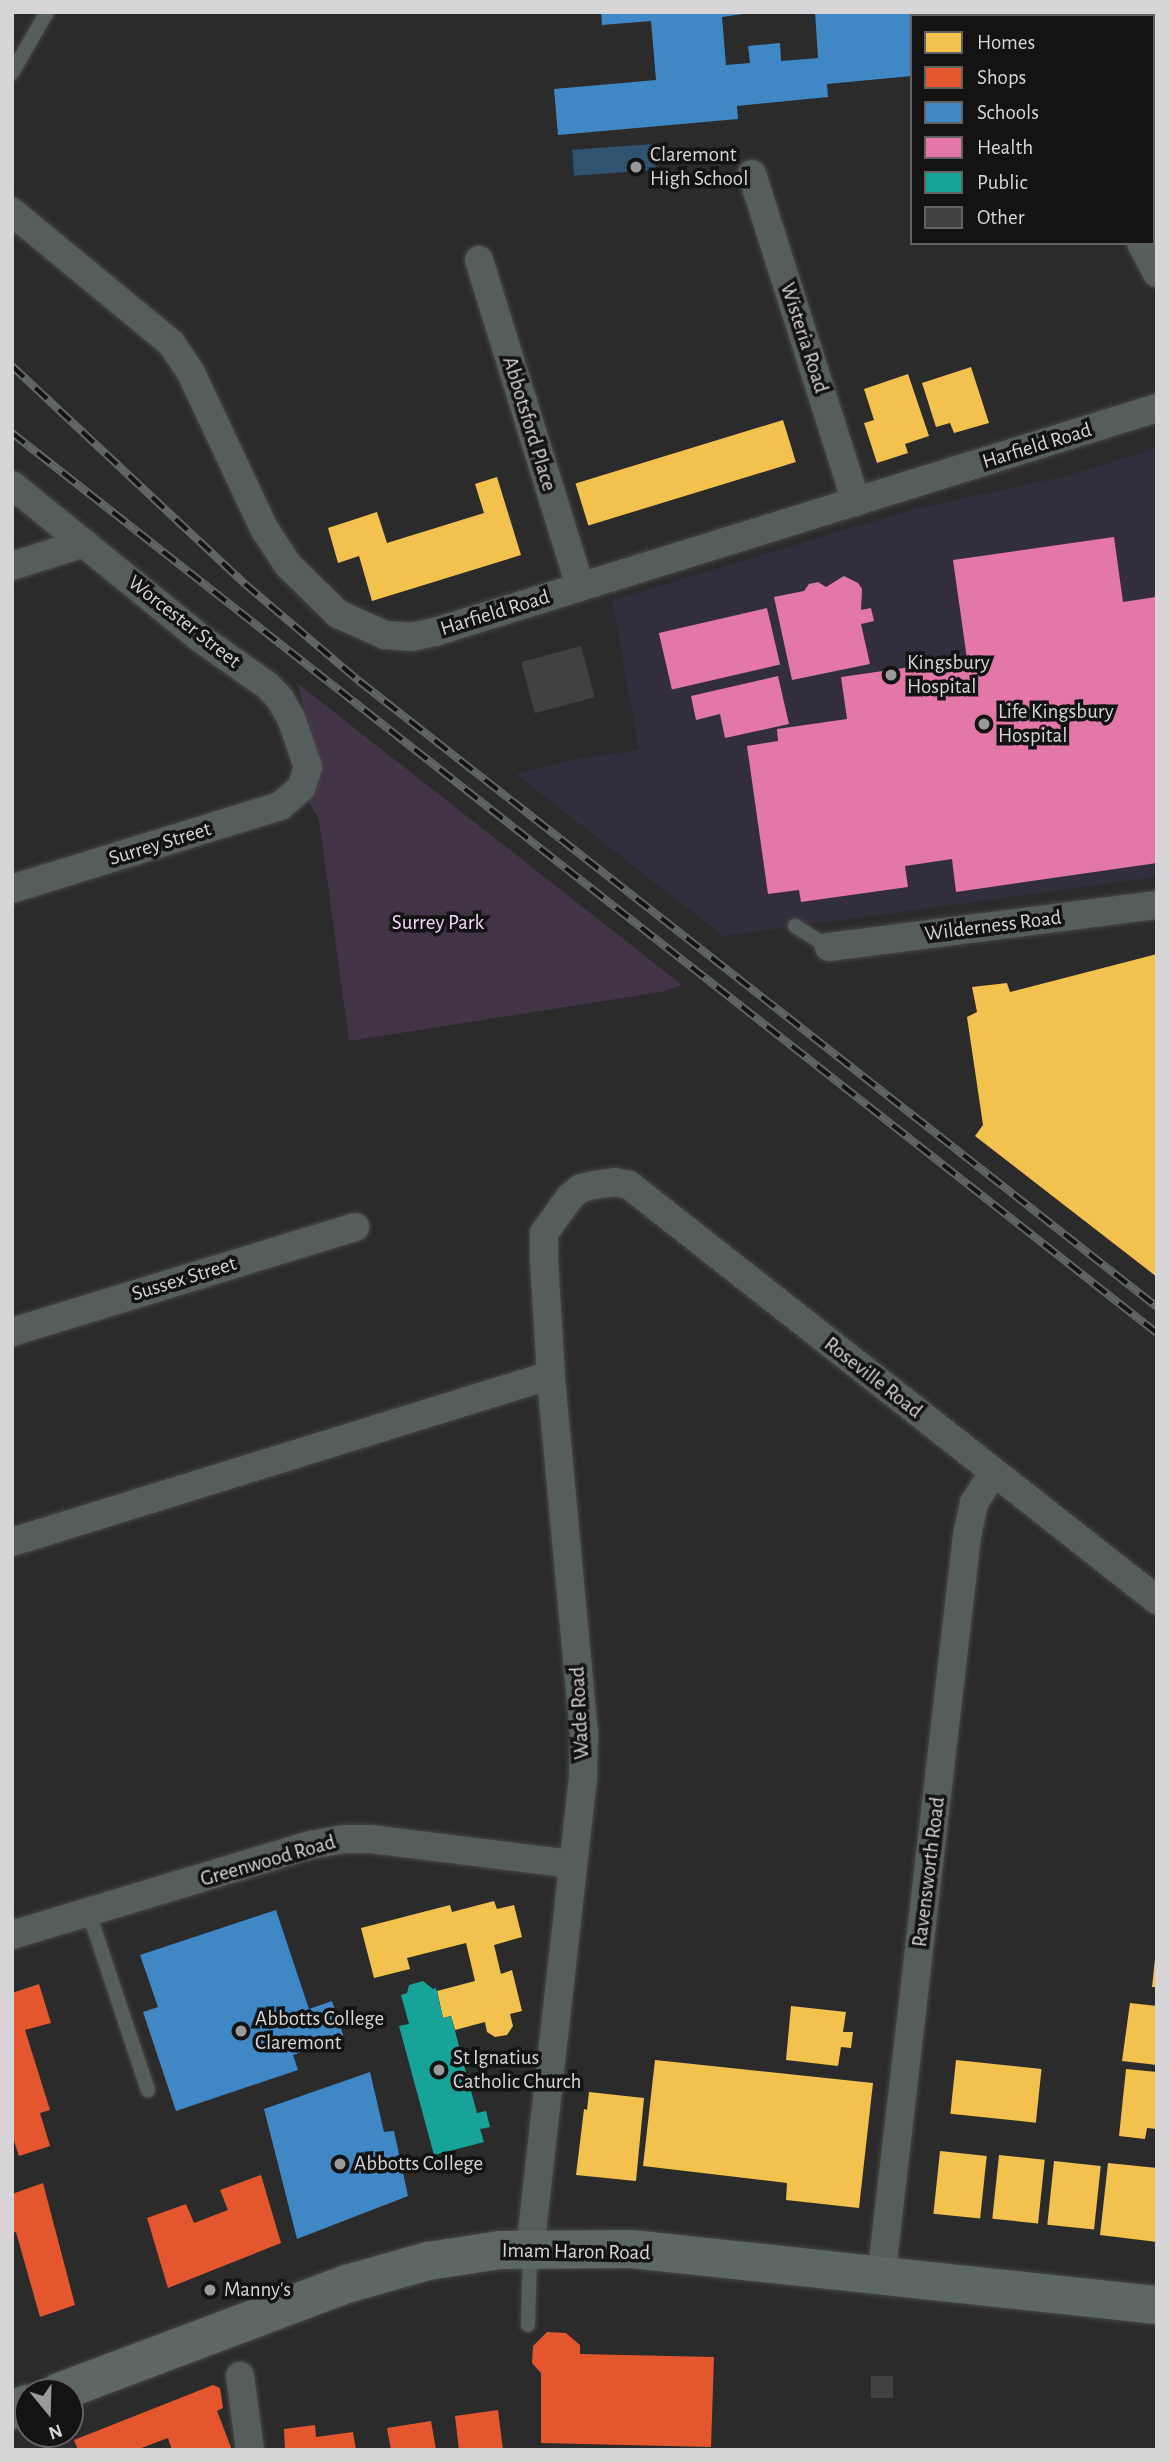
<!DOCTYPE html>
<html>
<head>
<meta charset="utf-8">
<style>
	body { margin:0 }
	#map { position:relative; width:1169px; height:2462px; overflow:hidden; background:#2b2b2b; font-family:"Alegreya Sans",sans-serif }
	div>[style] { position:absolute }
	.medical>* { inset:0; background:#332e3d }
	.green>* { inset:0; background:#423446 }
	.water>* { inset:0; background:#2f5371; transform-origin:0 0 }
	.homes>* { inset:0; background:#f2c14e; transform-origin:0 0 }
	.shops>* { inset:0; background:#e4572e }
	.schools>* { inset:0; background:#3f88c5 }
	.health>* { inset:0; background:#e377a8; transform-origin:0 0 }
	.public>* { inset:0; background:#17a398 }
	.building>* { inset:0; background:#424142; transform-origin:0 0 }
	.roads { filter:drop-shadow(0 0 2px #474647) drop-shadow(0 0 2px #474647) }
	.lane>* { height:14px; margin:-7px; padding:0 7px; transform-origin:7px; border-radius:7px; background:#565e5d }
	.street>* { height:28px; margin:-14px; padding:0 14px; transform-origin:14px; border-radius:14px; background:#565e5d }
	.primary>* { height:38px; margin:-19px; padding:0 19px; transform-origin:19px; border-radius:19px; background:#5d6766 }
	.rail>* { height:8px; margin-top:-4px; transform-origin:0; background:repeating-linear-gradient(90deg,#141314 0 16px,#616565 0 32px); box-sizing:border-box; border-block:2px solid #616565 }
	.dots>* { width:19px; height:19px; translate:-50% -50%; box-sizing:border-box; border:4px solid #141314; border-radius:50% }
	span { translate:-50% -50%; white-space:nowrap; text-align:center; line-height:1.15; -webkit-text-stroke:7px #141314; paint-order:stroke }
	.poi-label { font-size:21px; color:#d7d5d7 }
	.left { translate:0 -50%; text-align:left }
	.street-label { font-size:21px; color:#d7d5d7 }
	.park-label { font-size:21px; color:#f6d7fc }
	.frame { position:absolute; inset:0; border:14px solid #d7d5d7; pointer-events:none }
	.legend { position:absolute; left:910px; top:14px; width:245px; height:231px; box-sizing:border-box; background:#141314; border:2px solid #626162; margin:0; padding:9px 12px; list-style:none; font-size:21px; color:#d7d5d7 }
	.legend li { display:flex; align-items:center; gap:14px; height:35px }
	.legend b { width:35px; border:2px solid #626162 }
	.north { position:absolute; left:14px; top:2378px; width:70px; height:70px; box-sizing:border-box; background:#141314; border:2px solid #626162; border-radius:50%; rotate:161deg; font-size:19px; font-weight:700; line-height:28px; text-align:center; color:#d7d5d7 }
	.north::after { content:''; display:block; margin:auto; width:24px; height:32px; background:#9b9a9b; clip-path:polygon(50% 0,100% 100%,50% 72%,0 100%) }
</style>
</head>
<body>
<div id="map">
	<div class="medical">
		<i style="clip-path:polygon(1157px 448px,1157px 877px,723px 936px,516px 774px,577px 759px,639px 750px,612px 600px,919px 508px,1066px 476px)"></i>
	</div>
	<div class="green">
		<i style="clip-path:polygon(297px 683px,682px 985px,661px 992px,349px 1041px,319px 819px,308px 801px,318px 759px)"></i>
	</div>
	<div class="water">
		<i style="left:654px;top:144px;width:26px;height:82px;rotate:86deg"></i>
	</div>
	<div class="homes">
		<i style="clip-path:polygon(971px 367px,989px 423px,954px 433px,950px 423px,936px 427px,922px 383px)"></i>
		<i style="clip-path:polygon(908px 374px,929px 436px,905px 444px,908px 453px,877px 463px,864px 423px,874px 420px,864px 389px)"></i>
		<i style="left:783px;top:420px;width:44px;height:217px;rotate:73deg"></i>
		<i style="clip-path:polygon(497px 477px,521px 555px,372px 601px,359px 556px,338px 563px,328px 528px,377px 512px,387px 543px,484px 513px,475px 484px)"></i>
		<i style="clip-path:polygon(1157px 954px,1157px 1277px,975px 1136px,983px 1125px,967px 1017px,977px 1012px,972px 987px,1007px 983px,1010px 992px)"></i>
		<i style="clip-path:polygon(494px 1901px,497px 1909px,514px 1905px,522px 1937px,494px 1945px,501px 1974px,512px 1970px,522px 2011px,510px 2014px,513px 2026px,507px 2035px,495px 2037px,487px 2032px,485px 2022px,455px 2030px,451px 2016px,443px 2018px,437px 1991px,475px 1981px,466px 1943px,407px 1958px,410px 1969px,374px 1978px,361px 1928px,450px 1905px,452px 1912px)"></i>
		<i style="clip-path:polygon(1155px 1959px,1157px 1959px,1157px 1987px,1152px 1987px)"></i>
		<i style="clip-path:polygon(1130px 2003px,1157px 2006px,1157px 2065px,1122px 2061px)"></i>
		<i style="clip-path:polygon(791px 2006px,846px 2012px,843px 2032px,853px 2032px,851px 2048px,841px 2047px,838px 2066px,786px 2060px)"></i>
		<i style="clip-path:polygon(655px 2060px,873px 2083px,859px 2208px,786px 2200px,787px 2183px,643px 2166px)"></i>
		<i style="left:956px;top:2060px;width:86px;height:54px;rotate:6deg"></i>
		<i style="clip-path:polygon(1126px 2069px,1157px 2072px,1157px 2129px,1147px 2128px,1145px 2139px,1119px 2136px)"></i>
		<i style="clip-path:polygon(589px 2092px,644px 2098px,636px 2181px,576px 2175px,584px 2109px,587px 2110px)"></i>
		<i style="left:940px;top:2151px;width:47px;height:63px;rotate:6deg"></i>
		<i style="left:999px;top:2155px;width:46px;height:64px;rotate:6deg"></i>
		<i style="left:1054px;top:2161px;width:47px;height:64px;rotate:6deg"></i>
		<i style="clip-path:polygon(1108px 2163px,1157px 2168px,1157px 2242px,1100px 2235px)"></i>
	</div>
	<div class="shops">
		<i style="clip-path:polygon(39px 1984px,51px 2023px,25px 2030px,50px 2110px,40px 2113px,50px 2146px,19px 2156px,12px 2135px,12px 1993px)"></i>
		<i style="clip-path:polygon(261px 2175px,281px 2243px,168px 2288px,147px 2218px,186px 2204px,194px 2223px,228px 2210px,220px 2190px)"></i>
		<i style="clip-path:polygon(43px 2183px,75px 2305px,40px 2317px,16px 2232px,12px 2233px,12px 2194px)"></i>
		<i style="clip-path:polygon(547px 2332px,566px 2333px,580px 2345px,580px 2354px,714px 2357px,711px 2447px,541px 2443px,541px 2373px,532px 2363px,533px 2346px)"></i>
		<i style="clip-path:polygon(213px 2385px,220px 2388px,223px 2408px,217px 2411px,232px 2450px,172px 2450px,168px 2438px,136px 2450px,78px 2450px,74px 2440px)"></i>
		<i style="clip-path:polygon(498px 2410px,503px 2450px,459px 2450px,455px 2416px)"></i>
		<i style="clip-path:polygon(431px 2421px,436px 2450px,391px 2450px,387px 2428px)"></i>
		<i style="clip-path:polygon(315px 2425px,316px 2437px,353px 2432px,356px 2450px,285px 2450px,284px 2429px)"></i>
	</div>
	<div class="schools">
		<i style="clip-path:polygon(601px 12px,757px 12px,722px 17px,726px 65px,750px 63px,748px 46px,780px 43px,781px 61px,818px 58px,815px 12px,917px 12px,917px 16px,912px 16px,912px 76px,827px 84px,828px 97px,737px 106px,738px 119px,558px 135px,554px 89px,656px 80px,651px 21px,602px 25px)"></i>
		<i style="clip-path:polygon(276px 1910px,309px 2009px,332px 2001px,344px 2038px,293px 2055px,298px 2070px,176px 2111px,143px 2012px,158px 2007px,140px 1955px)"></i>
		<i style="clip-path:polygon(370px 2072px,384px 2132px,394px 2131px,408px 2196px,297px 2239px,264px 2109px)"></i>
	</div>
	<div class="health">
		<i style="clip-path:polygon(1114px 537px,1123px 602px,1156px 597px,1157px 605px,1157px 863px,956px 892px,952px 859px,905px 866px,908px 887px,801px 902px,799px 890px,768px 894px,747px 746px,778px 741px,777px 729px,847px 719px,841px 677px,967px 659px,953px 560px)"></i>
		<i style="clip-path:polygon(844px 576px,858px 583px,862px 589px,861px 610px,871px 608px,874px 621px,861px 624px,870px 664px,792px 680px,774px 597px,804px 591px,809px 584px,818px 582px,826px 587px)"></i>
		<i style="left:767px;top:608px;width:58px;height:111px;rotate:77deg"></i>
		<i style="clip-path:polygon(778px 676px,789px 724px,725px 738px,720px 714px,696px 720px,691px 696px)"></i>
	</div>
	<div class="public">
		<i style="clip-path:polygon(423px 1981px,433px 1989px,436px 1988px,443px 2018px,451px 2016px,477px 2113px,486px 2111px,490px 2127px,480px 2129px,484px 2142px,434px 2155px,399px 2026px,409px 2024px,401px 1995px,407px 1993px,409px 1985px)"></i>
	</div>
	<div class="building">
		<i style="left:581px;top:646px;width:53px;height:62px;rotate:75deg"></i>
		<i style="left:871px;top:2376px;width:22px;height:22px"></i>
	</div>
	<div class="roads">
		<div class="lane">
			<i style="left:12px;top:73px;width:70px;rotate:-60.2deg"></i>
			<i style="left:795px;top:926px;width:40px;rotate:32deg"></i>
			<i style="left:89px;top:1913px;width:187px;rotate:71.6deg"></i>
			<i style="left:528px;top:2325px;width:72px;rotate:-88.4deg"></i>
		</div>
		<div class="street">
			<i style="left:752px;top:174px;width:344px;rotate:72.4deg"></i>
			<i style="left:12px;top:212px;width:206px;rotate:39.5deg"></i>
			<i style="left:171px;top:343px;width:36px;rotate:56deg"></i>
			<i style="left:191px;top:373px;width:174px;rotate:64.8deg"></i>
			<i style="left:265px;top:530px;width:42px;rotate:56.7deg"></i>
			<i style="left:288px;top:565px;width:70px;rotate:44.4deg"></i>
			<i style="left:338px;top:614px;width:51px;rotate:24.1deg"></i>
			<i style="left:385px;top:635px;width:26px;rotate:4deg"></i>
			<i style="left:411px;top:637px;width:25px;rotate:-12deg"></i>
			<i style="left:435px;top:632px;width:756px;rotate:-17.24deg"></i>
			<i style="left:1141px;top:243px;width:34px;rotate:62deg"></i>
			<i style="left:479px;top:260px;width:342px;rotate:72.8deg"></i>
			<i style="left:12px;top:485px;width:242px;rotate:39.1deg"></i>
			<i style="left:200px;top:638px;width:83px;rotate:35.2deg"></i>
			<i style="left:268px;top:686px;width:18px;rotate:47deg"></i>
			<i style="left:280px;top:699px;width:22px;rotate:60deg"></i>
			<i style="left:291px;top:718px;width:52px;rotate:70.9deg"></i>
			<i style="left:308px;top:767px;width:22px;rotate:108deg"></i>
			<i style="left:301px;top:788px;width:28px;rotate:139deg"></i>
			<i style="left:280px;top:806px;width:281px;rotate:162.8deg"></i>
			<i style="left:12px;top:566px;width:76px;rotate:-17.7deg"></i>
			<i style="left:829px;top:947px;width:331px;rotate:-7.3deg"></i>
			<i style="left:12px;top:1332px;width:359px;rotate:-17deg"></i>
			<i style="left:12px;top:1542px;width:564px;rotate:-17.21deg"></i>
			<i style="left:12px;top:1935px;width:311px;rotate:-16.8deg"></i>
			<i style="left:310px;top:1845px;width:35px;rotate:-10deg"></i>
			<i style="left:344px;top:1839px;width:27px"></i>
			<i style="left:371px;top:1839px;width:203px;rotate:7.1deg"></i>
			<i style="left:530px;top:2250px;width:478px;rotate:-83.6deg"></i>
			<i style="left:583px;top:1775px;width:41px;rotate:-88.6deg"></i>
			<i style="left:584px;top:1734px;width:361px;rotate:-95.3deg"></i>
			<i style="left:551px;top:1375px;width:116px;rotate:-93.5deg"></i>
			<i style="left:544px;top:1259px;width:26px;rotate:-90deg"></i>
			<i style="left:544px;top:1233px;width:44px;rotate:-54.2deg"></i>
			<i style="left:570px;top:1197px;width:14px;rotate:-39deg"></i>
			<i style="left:581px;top:1188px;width:13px;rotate:-13deg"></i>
			<i style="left:594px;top:1185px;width:21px;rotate:-8deg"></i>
			<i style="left:615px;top:1182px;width:14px;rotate:12deg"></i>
			<i style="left:629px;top:1185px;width:672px;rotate:38.17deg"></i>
			<i style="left:881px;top:2278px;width:747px;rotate:-83.39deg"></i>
			<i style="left:967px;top:1536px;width:34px;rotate:-78deg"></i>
			<i style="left:974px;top:1503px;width:36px;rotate:-58deg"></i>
			<i style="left:240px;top:2376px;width:75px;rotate:82.3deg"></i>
		</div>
		<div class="primary">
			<i style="left:59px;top:2392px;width:308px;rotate:-20.6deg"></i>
			<i style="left:347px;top:2284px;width:84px;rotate:-15.9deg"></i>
			<i style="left:428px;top:2261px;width:73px;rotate:-8.7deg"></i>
			<i style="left:500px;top:2250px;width:131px;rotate:-0.4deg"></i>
			<i style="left:631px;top:2249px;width:529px;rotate:6.08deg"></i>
			<i style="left:12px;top:2410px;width:17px;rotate:-21deg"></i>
		</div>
	</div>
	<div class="rail">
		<i style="left:12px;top:366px;width:319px;rotate:43.1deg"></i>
		<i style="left:245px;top:584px;width:150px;rotate:40.4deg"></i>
		<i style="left:359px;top:681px;width:1014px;rotate:38.11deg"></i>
		<i style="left:12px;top:433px;width:1456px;rotate:38.17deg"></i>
	</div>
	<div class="dots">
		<i style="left:636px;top:167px;background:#9b9a9b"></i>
		<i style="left:891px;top:675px;background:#9b9a9b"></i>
		<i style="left:984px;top:724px;background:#9b9a9b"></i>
		<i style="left:241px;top:2031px;background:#9b9a9b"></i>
		<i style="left:439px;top:2070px;background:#9b9a9b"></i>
		<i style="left:340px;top:2164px;background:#9b9a9b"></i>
		<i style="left:210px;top:2290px;background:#9b9a9b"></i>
	</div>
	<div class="poi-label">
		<span class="left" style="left:650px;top:167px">Claremont<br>High School</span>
		<span class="left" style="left:907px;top:675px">Kingsbury<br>Hospital</span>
		<span class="left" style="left:998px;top:724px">Life Kingsbury<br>Hospital</span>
		<span class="left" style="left:255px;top:2031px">Abbotts College<br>Claremont</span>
		<span class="left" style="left:453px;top:2070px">St Ignatius<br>Catholic Church</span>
		<span class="left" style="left:354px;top:2164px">Abbotts College</span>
		<span class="left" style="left:224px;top:2290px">Manny's</span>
	</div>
	<div class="street-label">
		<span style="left:804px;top:338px;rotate:72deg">Wisteria Road</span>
		<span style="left:529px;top:424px;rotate:73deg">Abbotsford Place</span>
		<span style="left:1037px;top:446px;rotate:-17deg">Harfield Road</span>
		<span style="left:495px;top:613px;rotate:-17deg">Harfield Road</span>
		<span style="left:184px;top:622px;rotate:38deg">Worcester Street</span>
		<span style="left:160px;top:844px;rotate:-17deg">Surrey Street</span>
		<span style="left:993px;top:926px;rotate:-7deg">Wilderness Road</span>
		<span style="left:184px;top:1279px;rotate:-17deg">Sussex Street</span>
		<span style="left:873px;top:1378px;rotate:38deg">Roseville Road</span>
		<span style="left:580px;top:1713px;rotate:-93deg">Wade Road</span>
		<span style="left:268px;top:1861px;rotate:-16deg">Greenwood Road</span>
		<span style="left:929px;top:1872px;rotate:-83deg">Ravensworth Road</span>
		<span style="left:576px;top:2252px;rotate:1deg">Imam Haron Road</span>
	</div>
	<div class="park-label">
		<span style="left:438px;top:923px">Surrey Park</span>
	</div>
	<div class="frame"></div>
	<ul class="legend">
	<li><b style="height:19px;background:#f2c14e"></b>Homes</li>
	<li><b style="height:19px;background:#e4572e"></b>Shops</li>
	<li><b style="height:19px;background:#3f88c5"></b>Schools</li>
	<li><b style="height:19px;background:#e377a8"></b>Health</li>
	<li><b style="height:19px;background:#17a398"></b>Public</li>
	<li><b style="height:19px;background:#424142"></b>Other</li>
	</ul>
	<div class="north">N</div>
</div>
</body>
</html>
